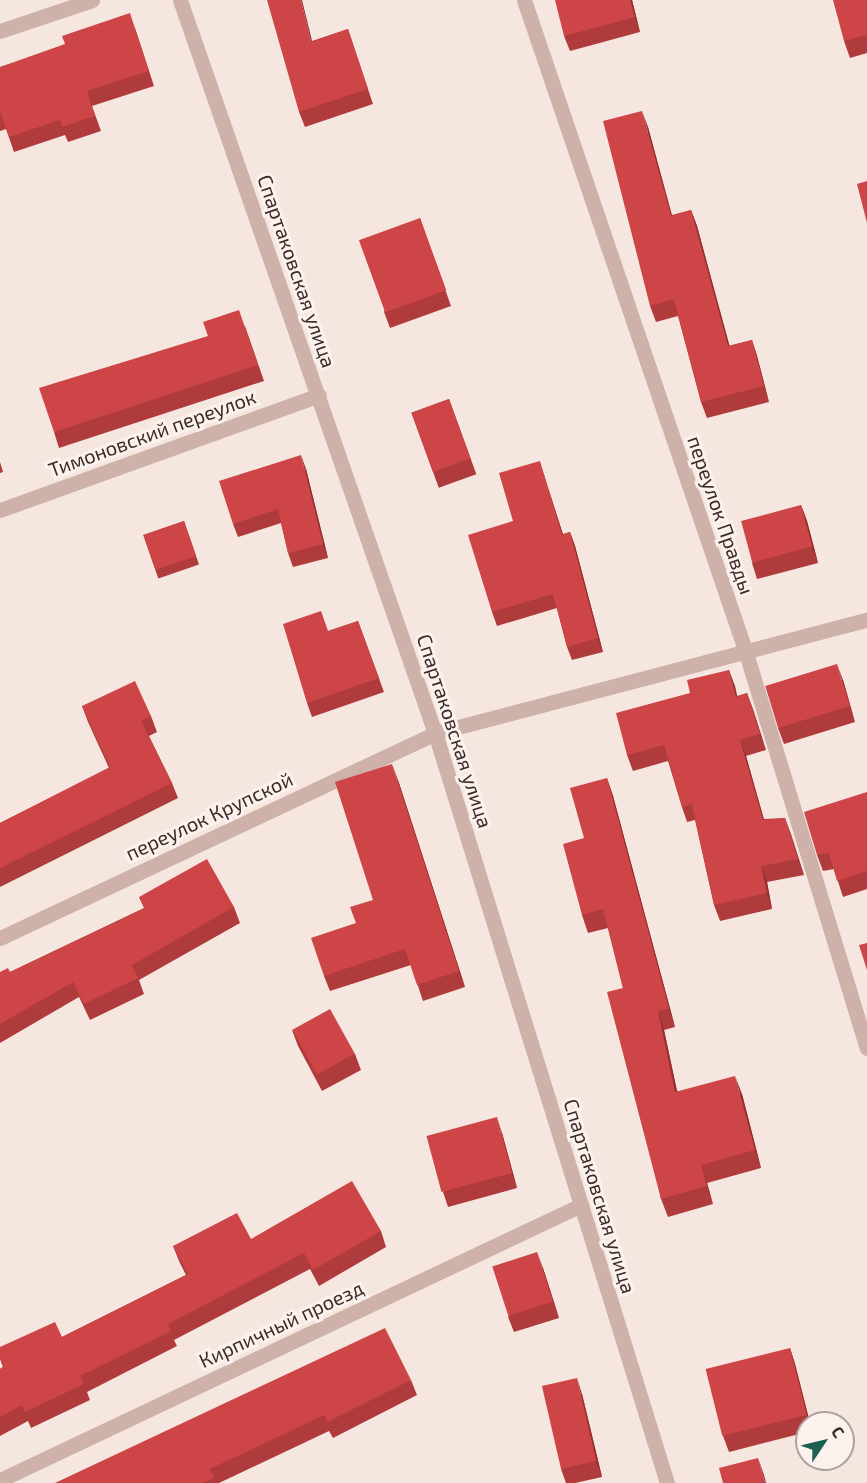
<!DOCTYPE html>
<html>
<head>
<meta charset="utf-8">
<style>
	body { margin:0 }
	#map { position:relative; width:867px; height:1483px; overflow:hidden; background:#f5e6e0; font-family:"Exo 2",sans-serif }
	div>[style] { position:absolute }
	.minor>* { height:15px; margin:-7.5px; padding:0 7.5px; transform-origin:7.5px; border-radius:7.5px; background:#ceb2aa }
	.tertiary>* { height:15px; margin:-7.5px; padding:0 7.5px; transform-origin:7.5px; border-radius:7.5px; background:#ceb2aa }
	.wall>* { inset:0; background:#b03b3c; transform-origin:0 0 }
	.shaded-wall>* { inset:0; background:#903031 }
	.building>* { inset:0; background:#cd4546; transform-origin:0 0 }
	span { translate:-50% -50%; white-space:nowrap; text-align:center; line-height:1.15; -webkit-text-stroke:6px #fbf1ed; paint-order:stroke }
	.street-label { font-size:20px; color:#3b2b2a }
	.north { position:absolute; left:795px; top:1411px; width:60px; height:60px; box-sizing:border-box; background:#fbf1ed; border:2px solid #aea29f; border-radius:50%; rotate:55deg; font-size:16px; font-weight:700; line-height:24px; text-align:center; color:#3b2b2a }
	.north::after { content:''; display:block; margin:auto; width:21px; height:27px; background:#1c6054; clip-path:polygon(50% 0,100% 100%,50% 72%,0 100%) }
</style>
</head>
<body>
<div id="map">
	<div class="minor">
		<i style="left:524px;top:0;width:690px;rotate:71.22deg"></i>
		<i style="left:746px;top:653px;width:413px;rotate:73deg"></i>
		<i style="left:0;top:31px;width:97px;rotate:-18.6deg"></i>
		<i style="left:0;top:510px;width:339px;rotate:-19.8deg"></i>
		<i style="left:0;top:938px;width:481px;rotate:-25.2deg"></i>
		<i style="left:435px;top:733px;width:447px;rotate:-14.7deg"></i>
		<i style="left:0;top:1480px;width:643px;rotate:-25.33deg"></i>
	</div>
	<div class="tertiary">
		<i style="left:180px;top:0;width:776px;rotate:70.82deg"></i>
		<i style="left:435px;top:733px;width:785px;rotate:72.81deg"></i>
	</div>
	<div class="wall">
		<i style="clip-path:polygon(632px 0,640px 32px,570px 51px,564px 36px)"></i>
		<i style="clip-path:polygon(867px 0,867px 53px,850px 58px,844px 41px)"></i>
		<i style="clip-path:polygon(135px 28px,154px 86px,92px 106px,101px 131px,68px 142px,65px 135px,14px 152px,6px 129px,0 131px,0 67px)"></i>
		<i style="clip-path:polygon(348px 29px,373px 104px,305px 127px,299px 112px,312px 41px)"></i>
		<i style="clip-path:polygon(648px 127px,672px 215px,691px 210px,697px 226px,729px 346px,752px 340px,757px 356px,769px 402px,707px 418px,701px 402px,678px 316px,656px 322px,650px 306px)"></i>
		<i style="clip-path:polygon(420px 218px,451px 306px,390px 328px,384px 312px)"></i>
		<i style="clip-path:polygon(245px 326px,264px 381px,59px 448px,54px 432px)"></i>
		<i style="left:449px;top:399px;width:80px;height:40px;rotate:70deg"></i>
		<i style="clip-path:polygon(0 462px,3px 472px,0 473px)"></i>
		<i style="clip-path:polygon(306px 469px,328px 558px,293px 567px,288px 553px,281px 523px,238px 537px,233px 524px)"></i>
		<i style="clip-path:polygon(544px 475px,563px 534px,570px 532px,575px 546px,603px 652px,572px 660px,567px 647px,557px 608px,497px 626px,492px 612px,513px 521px)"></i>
		<i style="clip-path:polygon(801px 505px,807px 521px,818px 563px,757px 579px,752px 563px)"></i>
		<i style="left:184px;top:521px;width:46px;height:43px;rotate:71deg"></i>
		<i style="clip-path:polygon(358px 621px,384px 692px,312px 717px,307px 703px,328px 631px)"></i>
		<i style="clip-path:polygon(729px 670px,737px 696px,747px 693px,766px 750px,746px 756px,764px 819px,785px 818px,804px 875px,767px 882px,772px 909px,720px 921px,714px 905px,695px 820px,687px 822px,682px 807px,668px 761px,633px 771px,627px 755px,690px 693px)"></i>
		<i style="clip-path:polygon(843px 680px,855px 722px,784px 744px,778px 728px)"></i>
		<i style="clip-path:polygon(82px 706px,151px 716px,157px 732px,149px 736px,172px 783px,178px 798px,0 887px,0 823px,109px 768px,88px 722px)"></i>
		<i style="clip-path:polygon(607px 778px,613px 796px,675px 1027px,664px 1030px,677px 1091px,742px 1094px,761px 1168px,707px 1183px,713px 1204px,668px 1217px,661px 1199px,623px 988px,608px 928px,588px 933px,582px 915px,584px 838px)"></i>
		<i style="clip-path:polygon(398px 780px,465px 987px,423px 1001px,411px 965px,330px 991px,324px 976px,356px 923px,373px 900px)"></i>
		<i style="clip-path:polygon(867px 792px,867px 889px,843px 897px,834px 869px,823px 871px,817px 855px)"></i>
		<i style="clip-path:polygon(139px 897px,234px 907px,240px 923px,139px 980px,144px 994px,90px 1020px,79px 997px,0 1043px,0 972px,10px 972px,144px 908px)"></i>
		<i style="clip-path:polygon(292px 1030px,355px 1054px,361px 1070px,322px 1091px,298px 1046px)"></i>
		<i style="clip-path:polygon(502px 1133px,517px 1188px,448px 1207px,443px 1192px)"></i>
		<i style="clip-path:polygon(381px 1231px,386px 1247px,319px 1286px,310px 1269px,174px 1340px,177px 1346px,87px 1392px,90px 1400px,31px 1428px,28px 1421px,0 1436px,0 1369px,3px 1367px,0 1359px,0 1347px,62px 1337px,186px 1275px,179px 1261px,173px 1246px)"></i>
		<i style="clip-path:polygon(543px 1268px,559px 1318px,514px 1332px,508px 1317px)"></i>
		<i style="clip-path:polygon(790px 1348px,795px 1364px,810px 1423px,807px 1423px,807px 1432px,729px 1452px,723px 1436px)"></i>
		<i style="clip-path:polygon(411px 1380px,417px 1395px,333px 1438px,329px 1431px,219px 1483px,55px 1483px)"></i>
		<i style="clip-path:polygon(582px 1394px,602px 1477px,575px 1483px,566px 1483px,561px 1469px)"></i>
	</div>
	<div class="shaded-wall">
		<i style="clip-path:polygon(301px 0,302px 0,316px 57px,311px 42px)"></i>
		<i style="clip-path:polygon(630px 0,632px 0,640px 32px,635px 17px)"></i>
		<i style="clip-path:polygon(642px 111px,648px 127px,676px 232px,671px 216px)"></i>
		<i style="clip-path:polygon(691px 210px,697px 226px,734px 362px,728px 346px)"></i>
		<i style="clip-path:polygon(752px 340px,757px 356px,769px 402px,764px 386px)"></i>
		<i style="clip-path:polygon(301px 455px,306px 469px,328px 558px,323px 544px)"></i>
		<i style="clip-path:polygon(540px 461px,544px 475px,567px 548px,562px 535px)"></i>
		<i style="clip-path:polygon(801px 505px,807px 521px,818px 563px,812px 547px)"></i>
		<i style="clip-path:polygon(570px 532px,575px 546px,603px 652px,598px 638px)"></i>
		<i style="clip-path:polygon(837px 664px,843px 680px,855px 722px,850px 706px)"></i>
		<i style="clip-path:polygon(729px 670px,735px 686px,741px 713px,736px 697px)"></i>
		<i style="clip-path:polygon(747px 693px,753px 709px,766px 750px,760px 734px)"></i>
		<i style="clip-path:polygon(740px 740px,746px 756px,768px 835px,763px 820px)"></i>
		<i style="clip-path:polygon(392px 764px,398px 780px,465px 987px,459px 971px)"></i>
		<i style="clip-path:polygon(607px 778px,613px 796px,675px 1027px,669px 1009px)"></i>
		<i style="clip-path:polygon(785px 818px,791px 834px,804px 875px,798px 859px)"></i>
		<i style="clip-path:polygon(761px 866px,767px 882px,772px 909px,767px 893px)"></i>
		<i style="clip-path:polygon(658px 1011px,664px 1030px,681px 1110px,675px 1092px)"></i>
		<i style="clip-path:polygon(735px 1076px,742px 1094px,761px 1168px,755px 1150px)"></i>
		<i style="clip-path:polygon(497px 1117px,502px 1133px,517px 1188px,512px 1173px)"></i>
		<i style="clip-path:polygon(701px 1165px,707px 1183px,713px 1204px,707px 1186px)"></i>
		<i style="clip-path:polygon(537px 1252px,543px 1268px,559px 1318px,553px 1302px)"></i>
		<i style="clip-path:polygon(790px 1348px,795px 1364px,810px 1423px,809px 1423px,807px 1415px)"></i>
		<i style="clip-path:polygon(577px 1378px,582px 1394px,602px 1477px,596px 1461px)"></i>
		<i style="clip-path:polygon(758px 1458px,764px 1475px,766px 1483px,765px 1483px)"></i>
	</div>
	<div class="building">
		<i style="clip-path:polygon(267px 0,301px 0,311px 42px,348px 29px,368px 89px,299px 112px)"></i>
		<i style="clip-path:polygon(555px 0,630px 0,635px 17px,564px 36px)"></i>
		<i style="clip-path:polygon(833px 0,867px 0,867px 35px,844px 41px)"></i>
		<i style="clip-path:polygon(130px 13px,149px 71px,87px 91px,95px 116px,62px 127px,60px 120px,9px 137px,1px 114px,0 114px,0 67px,65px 44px,62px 36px)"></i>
		<i style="clip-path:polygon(642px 111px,671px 216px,691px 210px,728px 346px,752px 340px,764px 386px,701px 402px,674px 299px,650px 306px,603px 121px)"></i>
		<i style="clip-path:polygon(867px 181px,867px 223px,857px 184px)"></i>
		<i style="left:420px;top:218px;width:77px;height:65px;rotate:70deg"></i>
		<i style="clip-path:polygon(239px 310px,258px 365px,54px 432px,39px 388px,208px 336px,203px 322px)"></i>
		<i style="left:449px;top:399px;width:63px;height:40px;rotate:70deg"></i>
		<i style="clip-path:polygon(301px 455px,323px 544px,288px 553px,278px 509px,233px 524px,219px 481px)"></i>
		<i style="clip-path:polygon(540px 461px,562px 535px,570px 532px,598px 638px,567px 647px,553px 594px,492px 612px,468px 535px,513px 521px,499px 473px)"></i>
		<i style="left:801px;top:505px;width:43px;height:62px;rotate:75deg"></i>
		<i style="left:184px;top:521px;width:37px;height:43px;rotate:71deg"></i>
		<i style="clip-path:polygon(321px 611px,328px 631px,358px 621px,379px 678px,307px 703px,283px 624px)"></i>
		<i style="left:837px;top:664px;width:44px;height:75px;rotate:73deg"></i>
		<i style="clip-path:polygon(729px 670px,736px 697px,747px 693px,760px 734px,740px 740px,763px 820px,785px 818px,798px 859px,761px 866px,767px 893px,714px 905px,692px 804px,682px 807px,664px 745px,627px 755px,616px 713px,690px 693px,687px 680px)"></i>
		<i style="clip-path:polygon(135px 681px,151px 716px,141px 721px,172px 783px,0 868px,0 823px,110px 767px,82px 706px)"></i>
		<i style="clip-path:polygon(392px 764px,459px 971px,417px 985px,405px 949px,324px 976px,311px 938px,356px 923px,350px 907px,373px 900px,335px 782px)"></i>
		<i style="clip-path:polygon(607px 778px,669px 1009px,658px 1011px,675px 1092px,735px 1076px,755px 1150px,701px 1165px,707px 1186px,661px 1199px,607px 992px,623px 988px,603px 909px,582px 915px,563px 844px,584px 838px,570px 788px)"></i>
		<i style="clip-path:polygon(867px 792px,867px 871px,837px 881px,829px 853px,817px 855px,804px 812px)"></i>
		<i style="clip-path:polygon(207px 859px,234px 907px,132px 965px,138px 978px,84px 1004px,73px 982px,0 1024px,0 972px,8px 968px,10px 972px,145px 908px,139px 897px)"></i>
		<i style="clip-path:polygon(867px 943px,867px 970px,859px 945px)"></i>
		<i style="left:330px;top:1009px;width:51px;height:43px;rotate:61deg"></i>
		<i style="left:497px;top:1117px;width:58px;height:73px;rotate:75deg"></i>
		<i style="clip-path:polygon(352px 1181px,381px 1231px,313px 1270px,304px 1253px,168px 1324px,171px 1331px,80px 1376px,84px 1384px,25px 1412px,22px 1405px,0 1417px,0 1369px,4px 1366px,0 1357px,0 1347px,55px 1322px,62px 1337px,188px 1274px,173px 1246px,237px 1213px,251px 1239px)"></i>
		<i style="left:537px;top:1252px;width:52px;height:47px;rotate:72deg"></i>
		<i style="clip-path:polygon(385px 1328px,411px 1380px,327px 1422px,324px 1415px,210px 1469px,214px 1478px,202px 1483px,55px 1483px)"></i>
		<i style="left:790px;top:1348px;width:69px;height:87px;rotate:76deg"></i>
		<i style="left:577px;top:1378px;width:85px;height:36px;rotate:77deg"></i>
		<i style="clip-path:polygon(758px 1458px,765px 1483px,723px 1483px,719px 1468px)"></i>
	</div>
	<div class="street-label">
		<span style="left:297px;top:271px;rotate:71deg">Спартаковская улица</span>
		<span style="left:152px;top:433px;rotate:-20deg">Тимоновский переулок</span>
		<span style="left:721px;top:515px;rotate:71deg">переулок Правды</span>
		<span style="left:455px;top:731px;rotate:72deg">Спартаковская улица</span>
		<span style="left:209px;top:816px;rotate:-25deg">переулок Крупской</span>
		<span style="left:600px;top:1196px;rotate:73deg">Спартаковская улица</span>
		<span style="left:281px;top:1324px;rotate:-25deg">Кирпичный проезд</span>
	</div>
	<div class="north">С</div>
</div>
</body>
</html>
